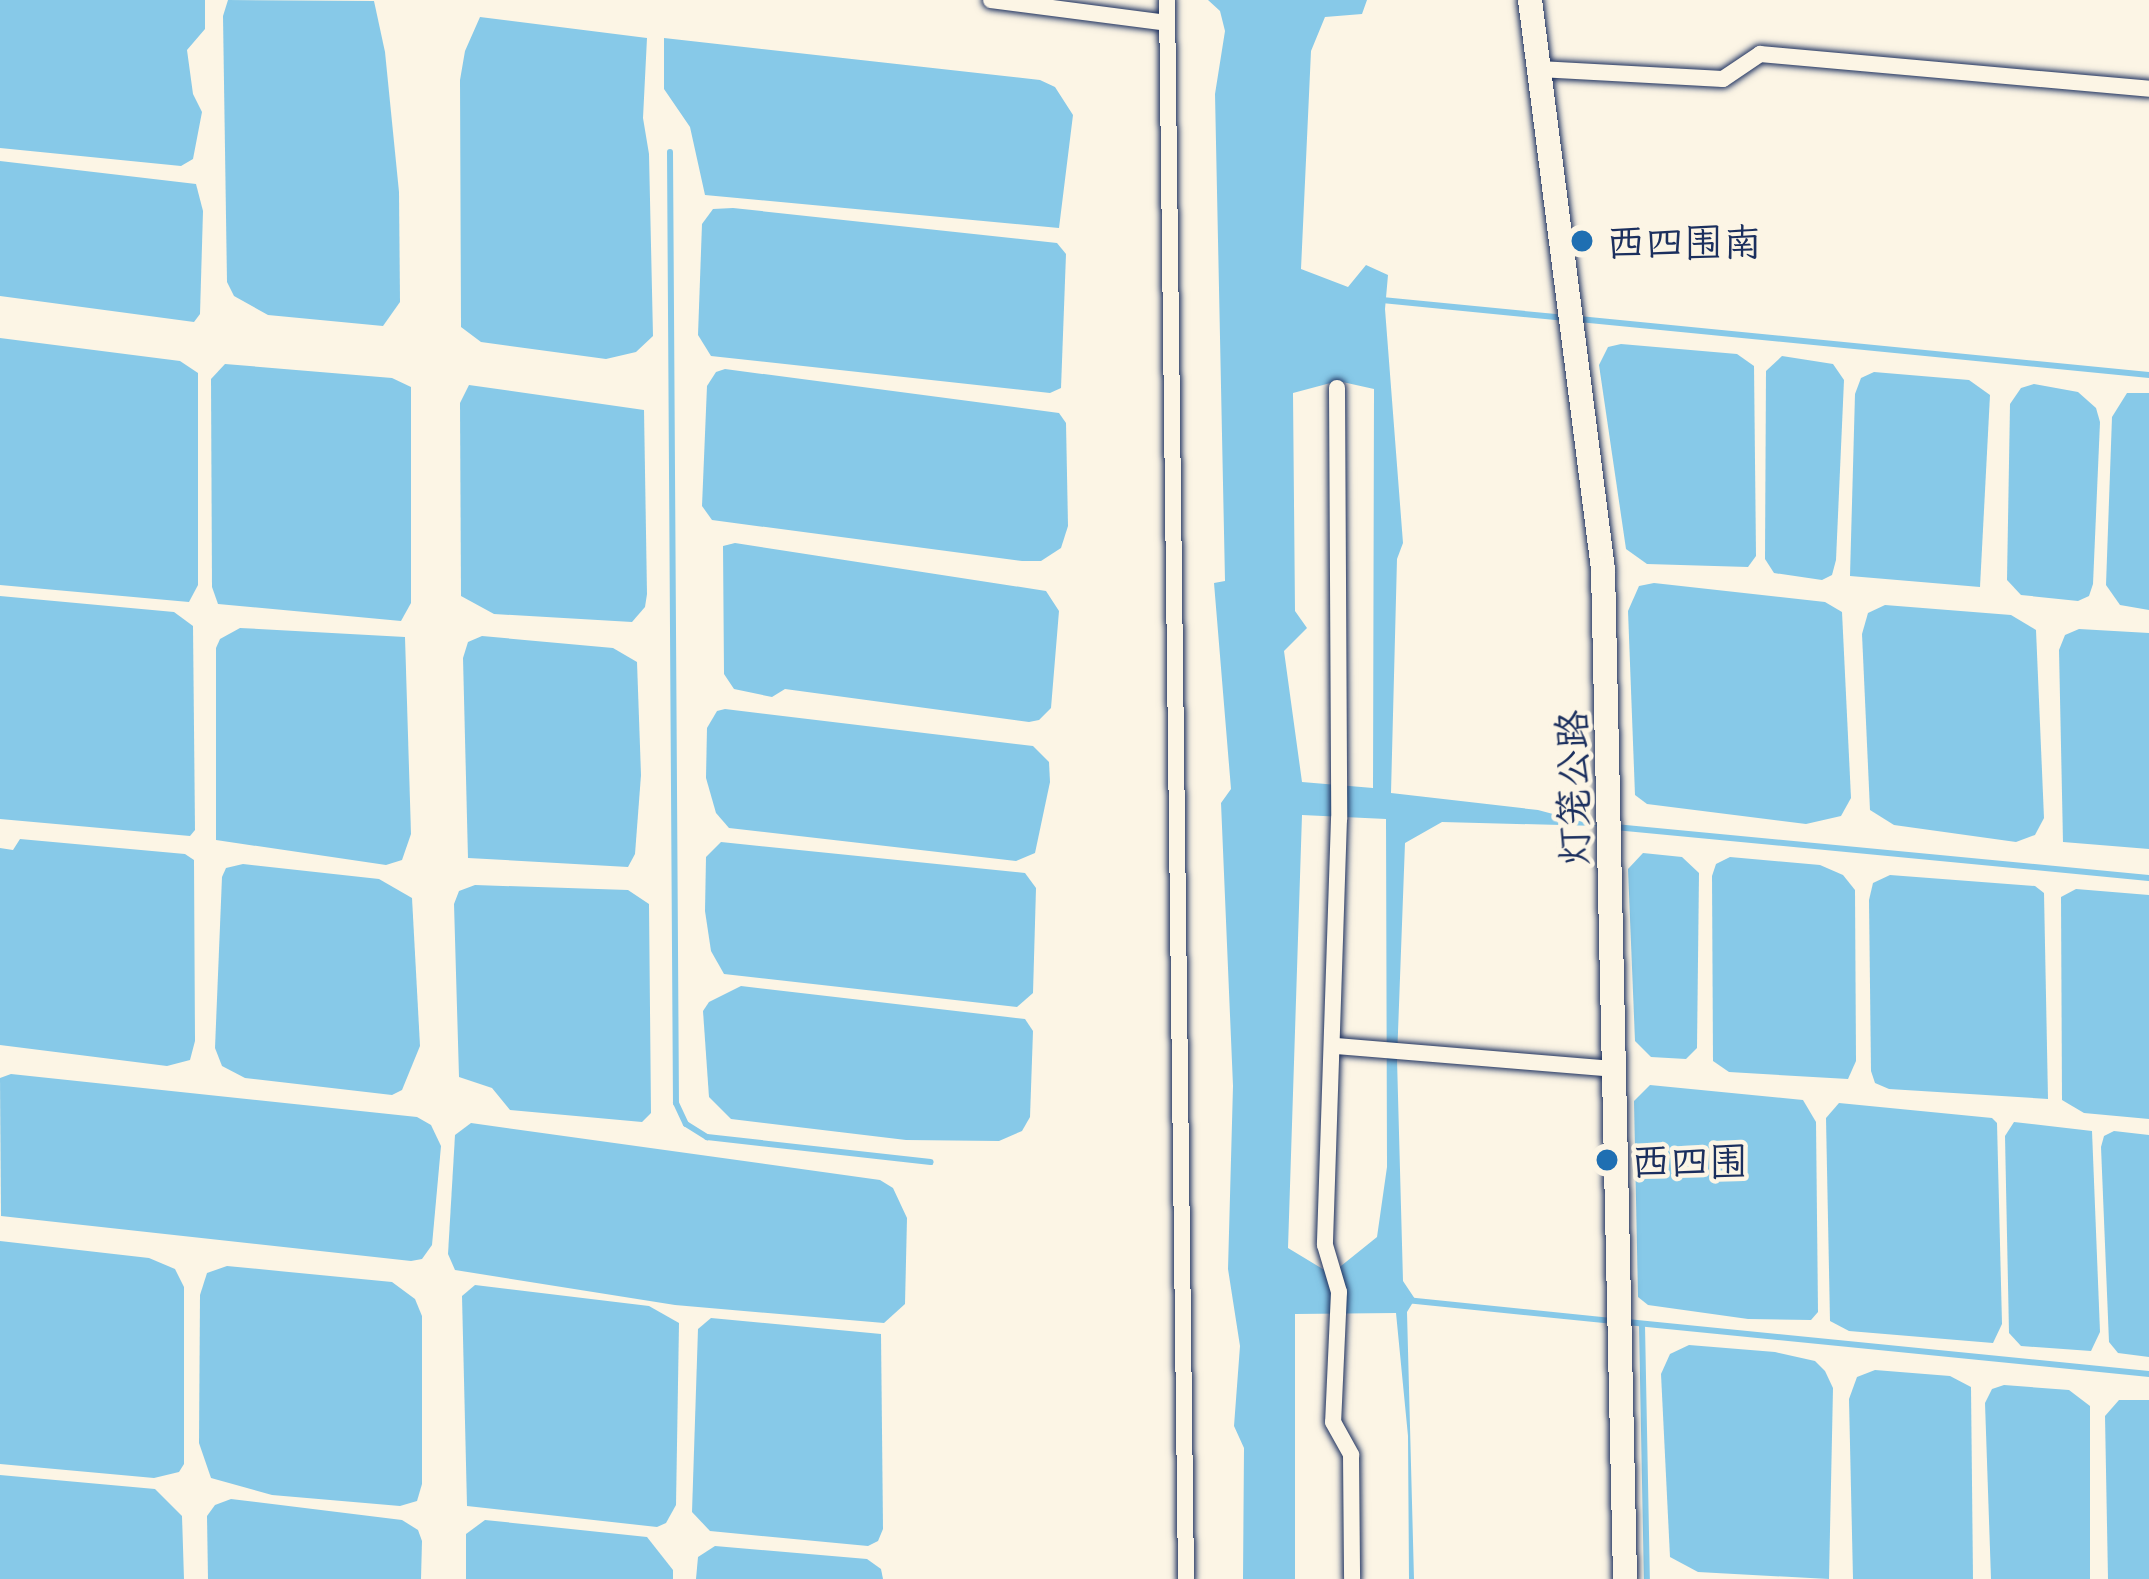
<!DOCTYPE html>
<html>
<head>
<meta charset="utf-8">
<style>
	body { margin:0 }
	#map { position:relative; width:2149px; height:1579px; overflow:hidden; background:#fcf5e5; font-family:Mali,"LXGW WenKai TC",sans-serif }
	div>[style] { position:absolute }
	.water>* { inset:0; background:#87c9e8 }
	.stream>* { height:6px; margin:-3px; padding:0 3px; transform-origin:3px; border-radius:3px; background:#87c9e8 }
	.roads { filter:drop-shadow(0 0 3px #1b2f5e) drop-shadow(0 0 3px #1b2f5e) }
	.street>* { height:16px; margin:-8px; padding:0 8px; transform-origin:8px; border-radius:8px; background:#fcf5e5 }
	.secondary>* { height:24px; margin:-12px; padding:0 12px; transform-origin:12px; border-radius:12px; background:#fcf5e5 }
	.dots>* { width:33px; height:33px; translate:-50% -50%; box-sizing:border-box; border:6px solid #fcf5e5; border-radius:50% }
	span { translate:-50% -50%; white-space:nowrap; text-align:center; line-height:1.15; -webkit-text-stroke:9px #fcf5e5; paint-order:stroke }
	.poi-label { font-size:39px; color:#1b2f5e }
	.left { translate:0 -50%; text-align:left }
	.street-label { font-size:39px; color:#1b2f5e }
</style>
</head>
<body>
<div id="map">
	<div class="water">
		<i style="clip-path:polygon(0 0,205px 0,205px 29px,187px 50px,193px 94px,202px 112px,193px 159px,181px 166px,0 148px)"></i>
		<i style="clip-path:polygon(228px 0,374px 1px,385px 52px,399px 192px,400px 302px,383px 326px,268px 315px,234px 296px,227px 282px,223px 16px)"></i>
		<i style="clip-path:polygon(evenodd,1208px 0,1367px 0,1362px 14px,1325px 17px,1311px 51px,1301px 269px,1348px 287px,1366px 265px,1388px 275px,1385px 309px,1403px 543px,1397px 559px,1391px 793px,1538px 810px,1598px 826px,1442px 822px,1405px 843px,1397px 1059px,1403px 1281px,1415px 1299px,1407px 1312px,1414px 1579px,1409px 1579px,1408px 1436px,1396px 1313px,1295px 1314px,1295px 1579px,1243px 1579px,1244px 1448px,1234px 1426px,1240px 1346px,1228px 1269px,1233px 1086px,1221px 803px,1231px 789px,1214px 583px,1225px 581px,1215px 94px,1225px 31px,1220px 11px,1208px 0,1338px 381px,1374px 389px,1373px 788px,1302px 782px,1284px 651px,1307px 628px,1295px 611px,1293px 393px,1338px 381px,1208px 0,1302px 815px,1386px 819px,1387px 1167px,1377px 1237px,1331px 1274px,1288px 1248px,1302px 815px)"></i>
		<i style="clip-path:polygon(480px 17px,647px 38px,643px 118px,649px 154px,653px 336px,636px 352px,606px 359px,481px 342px,461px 327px,460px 80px,465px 51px)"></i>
		<i style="clip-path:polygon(664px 38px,1040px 80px,1055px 87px,1073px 115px,1059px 228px,705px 195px,690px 127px,664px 89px)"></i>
		<i style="clip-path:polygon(0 161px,196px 184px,203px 211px,200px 314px,194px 322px,0 296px)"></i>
		<i style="clip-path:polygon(733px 208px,1057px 243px,1066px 254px,1061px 388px,1050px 393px,711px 356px,698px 335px,702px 224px,713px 209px)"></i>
		<i style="clip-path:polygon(0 338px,180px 361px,198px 373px,198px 585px,189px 602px,0 585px)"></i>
		<i style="clip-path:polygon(1621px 344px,1737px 354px,1754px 366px,1756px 556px,1748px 567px,1647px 564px,1626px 549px,1599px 365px,1608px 347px)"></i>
		<i style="clip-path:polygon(1782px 356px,1833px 364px,1844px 380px,1836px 560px,1832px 575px,1822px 580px,1774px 573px,1765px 559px,1766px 371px)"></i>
		<i style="clip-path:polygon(225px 364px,392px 378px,411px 387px,411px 603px,401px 621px,218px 604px,212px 587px,211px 379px)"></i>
		<i style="clip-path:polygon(725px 369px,1059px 413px,1066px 423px,1068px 526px,1061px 548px,1041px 561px,1022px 561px,712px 520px,702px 506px,707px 386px,716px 372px)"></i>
		<i style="clip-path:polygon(1874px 372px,1969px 380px,1990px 395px,1980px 587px,1850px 576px,1855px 394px,1861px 378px)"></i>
		<i style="clip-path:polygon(2034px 384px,2078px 392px,2096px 408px,2100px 422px,2093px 584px,2089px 596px,2078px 601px,2021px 595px,2007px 580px,2010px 404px,2021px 388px)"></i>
		<i style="clip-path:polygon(469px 385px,644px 410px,647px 594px,645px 607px,632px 622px,494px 614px,461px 596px,460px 403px)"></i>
		<i style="clip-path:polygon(2127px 393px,2149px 393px,2149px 610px,2120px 605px,2106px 585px,2112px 417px)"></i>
		<i style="clip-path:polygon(735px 543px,1046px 591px,1059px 611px,1051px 708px,1039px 720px,1029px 722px,785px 689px,772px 697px,734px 689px,724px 674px,723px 546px)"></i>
		<i style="clip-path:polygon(1654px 583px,1825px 602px,1842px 612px,1851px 798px,1841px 816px,1806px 824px,1647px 804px,1635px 795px,1628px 611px,1639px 586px)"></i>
		<i style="clip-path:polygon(0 596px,174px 612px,193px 626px,195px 830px,190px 836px,0 819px)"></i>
		<i style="clip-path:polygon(1885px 605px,2011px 615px,2036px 630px,2044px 818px,2035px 835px,2016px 842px,1894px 825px,1870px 810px,1862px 634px,1868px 613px)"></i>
		<i style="clip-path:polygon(240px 628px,405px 637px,411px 834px,402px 860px,386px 865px,216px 840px,216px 648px,220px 639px)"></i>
		<i style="clip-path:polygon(2079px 629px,2149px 633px,2149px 849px,2063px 842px,2059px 650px,2065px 635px)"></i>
		<i style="clip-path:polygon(482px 636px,613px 648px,637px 662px,641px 775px,635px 854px,628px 867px,468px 858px,463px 658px,468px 642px)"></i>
		<i style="clip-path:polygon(725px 709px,1033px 746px,1049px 762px,1050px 782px,1035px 853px,1016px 861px,729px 828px,716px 813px,706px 778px,707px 728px,717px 711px)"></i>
		<i style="clip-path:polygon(20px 839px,185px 854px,194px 860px,195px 1041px,190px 1060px,167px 1066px,0 1045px,0 848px,13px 850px)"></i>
		<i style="clip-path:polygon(721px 842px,1025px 873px,1036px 888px,1033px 993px,1017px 1007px,724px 974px,711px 951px,705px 911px,706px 857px)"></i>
		<i style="clip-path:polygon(1643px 853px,1682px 857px,1699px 873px,1697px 1048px,1686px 1059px,1651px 1057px,1635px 1041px,1628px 869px)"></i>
		<i style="clip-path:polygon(1730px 857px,1820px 865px,1843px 875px,1855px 890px,1856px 1061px,1848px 1079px,1729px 1072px,1713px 1061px,1712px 876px,1716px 864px)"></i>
		<i style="clip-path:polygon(243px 864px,379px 879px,412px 898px,420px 1046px,402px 1090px,392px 1095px,245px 1078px,222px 1066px,215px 1048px,222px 877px,226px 868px)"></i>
		<i style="clip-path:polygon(1890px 875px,2035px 886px,2044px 893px,2048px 1099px,1889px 1089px,1875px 1083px,1871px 1071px,1869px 900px,1873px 883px)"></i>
		<i style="clip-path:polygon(475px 885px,628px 890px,649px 904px,651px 1113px,642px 1122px,510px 1110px,492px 1088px,459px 1077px,454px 904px,459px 891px)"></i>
		<i style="clip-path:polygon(2076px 889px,2149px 895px,2149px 1119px,2084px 1113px,2062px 1100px,2061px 897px)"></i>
		<i style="clip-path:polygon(741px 986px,1025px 1019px,1033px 1031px,1030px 1117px,1022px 1131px,999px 1141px,906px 1140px,731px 1119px,709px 1097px,703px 1011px,709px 1002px)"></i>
		<i style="clip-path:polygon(11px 1074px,417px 1117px,431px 1125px,441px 1146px,432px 1245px,422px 1259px,411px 1261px,1px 1216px,0 1078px)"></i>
		<i style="clip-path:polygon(1650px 1085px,1803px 1100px,1816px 1122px,1818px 1312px,1811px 1320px,1748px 1319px,1648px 1305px,1638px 1297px,1634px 1101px)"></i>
		<i style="clip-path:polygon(1839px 1103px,1992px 1118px,1997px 1123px,2002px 1324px,1993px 1343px,1849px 1331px,1830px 1321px,1826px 1118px)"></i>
		<i style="clip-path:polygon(2014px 1122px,2092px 1131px,2100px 1332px,2091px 1351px,2021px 1346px,2009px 1333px,2005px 1136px)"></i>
		<i style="clip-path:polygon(471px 1123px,880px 1180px,893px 1188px,907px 1218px,905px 1304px,884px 1323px,675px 1305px,455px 1270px,448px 1254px,455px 1135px)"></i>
		<i style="clip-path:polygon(2114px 1131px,2149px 1135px,2149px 1357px,2118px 1353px,2109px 1342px,2101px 1147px,2104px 1136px)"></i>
		<i style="clip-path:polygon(0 1241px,149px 1258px,175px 1269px,184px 1287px,184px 1464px,179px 1472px,154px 1478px,0 1464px)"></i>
		<i style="clip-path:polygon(227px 1266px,392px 1282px,415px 1299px,422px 1316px,422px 1484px,417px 1501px,400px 1506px,272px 1495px,211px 1478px,199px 1443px,200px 1295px,207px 1273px)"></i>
		<i style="clip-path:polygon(475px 1285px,649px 1306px,679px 1323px,676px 1505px,666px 1523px,657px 1527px,467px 1506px,462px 1296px)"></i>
		<i style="clip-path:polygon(711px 1318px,881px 1334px,883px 1529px,878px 1541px,868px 1546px,710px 1531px,692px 1512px,698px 1329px)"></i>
		<i style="clip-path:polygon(1689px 1345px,1775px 1352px,1815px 1361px,1825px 1371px,1833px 1388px,1829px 1579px,1698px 1572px,1670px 1557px,1661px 1374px,1670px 1354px)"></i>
		<i style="clip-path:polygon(1875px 1370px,1950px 1376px,1971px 1387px,1973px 1579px,1853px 1579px,1849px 1399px,1857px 1377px)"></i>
		<i style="clip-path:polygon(2004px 1385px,2069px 1390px,2090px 1406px,2090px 1579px,1991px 1579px,1985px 1403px,1992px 1389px)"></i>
		<i style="clip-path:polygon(2119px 1400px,2149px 1400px,2149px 1579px,2108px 1579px,2105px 1416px)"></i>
		<i style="clip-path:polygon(0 1475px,155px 1489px,182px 1516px,184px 1579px,0 1579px)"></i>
		<i style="clip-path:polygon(231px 1499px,402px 1520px,418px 1530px,422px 1541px,421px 1579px,208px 1579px,207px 1516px,215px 1505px)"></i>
		<i style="clip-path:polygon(485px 1520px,647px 1537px,673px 1570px,673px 1579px,466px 1579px,466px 1534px)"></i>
		<i style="clip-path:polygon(715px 1546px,867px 1559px,881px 1569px,883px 1579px,696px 1579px,698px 1557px)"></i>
	</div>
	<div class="stream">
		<i style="left:670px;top:152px;width:951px;rotate:89.64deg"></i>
		<i style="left:676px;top:1103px;width:23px;rotate:65deg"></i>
		<i style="left:686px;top:1124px;width:25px;rotate:32deg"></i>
		<i style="left:707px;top:1137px;width:225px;rotate:6.4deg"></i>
		<i style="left:1382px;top:300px;width:185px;rotate:5.6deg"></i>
		<i style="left:1579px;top:319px;width:573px;rotate:5.61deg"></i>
		<i style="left:1615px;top:827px;width:536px;rotate:5.46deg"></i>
		<i style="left:1406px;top:1300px;width:209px;rotate:5.8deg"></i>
		<i style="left:1627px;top:1322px;width:525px;rotate:5.69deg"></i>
		<i style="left:1642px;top:1325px;width:254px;rotate:88.9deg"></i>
	</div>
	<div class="roads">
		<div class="street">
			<i style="left:991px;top:0;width:177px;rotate:7.4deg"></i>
			<i style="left:1167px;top:0;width:1579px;rotate:89.31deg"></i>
			<i style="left:1539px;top:69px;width:184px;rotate:3.1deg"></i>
			<i style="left:1723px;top:79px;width:45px;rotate:-34deg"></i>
			<i style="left:1760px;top:54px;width:391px;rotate:5.1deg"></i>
			<i style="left:1337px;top:388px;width:431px;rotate:89.7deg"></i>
			<i style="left:1339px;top:819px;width:426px;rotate:91.9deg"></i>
			<i style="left:1325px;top:1245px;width:49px;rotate:73.4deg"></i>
			<i style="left:1339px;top:1292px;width:130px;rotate:92.6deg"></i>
			<i style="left:1333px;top:1422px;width:38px;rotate:61deg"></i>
			<i style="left:1351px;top:1455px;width:124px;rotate:89.5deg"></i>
			<i style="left:1335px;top:1046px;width:280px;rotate:4.7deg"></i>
		</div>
		<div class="secondary">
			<i style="left:1530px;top:0;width:574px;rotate:82.69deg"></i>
			<i style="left:1603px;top:569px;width:1010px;rotate:88.75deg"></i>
		</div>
	</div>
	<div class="dots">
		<i style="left:1582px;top:241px;background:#1f6fb2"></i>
		<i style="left:1607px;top:1160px;background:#1f6fb2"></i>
	</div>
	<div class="poi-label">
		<span class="left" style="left:1606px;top:241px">西四围南</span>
		<span class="left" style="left:1631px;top:1160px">西四围</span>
	</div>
	<div class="street-label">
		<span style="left:1572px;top:788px;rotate:-91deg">灯笼公路</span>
	</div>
</div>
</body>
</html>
